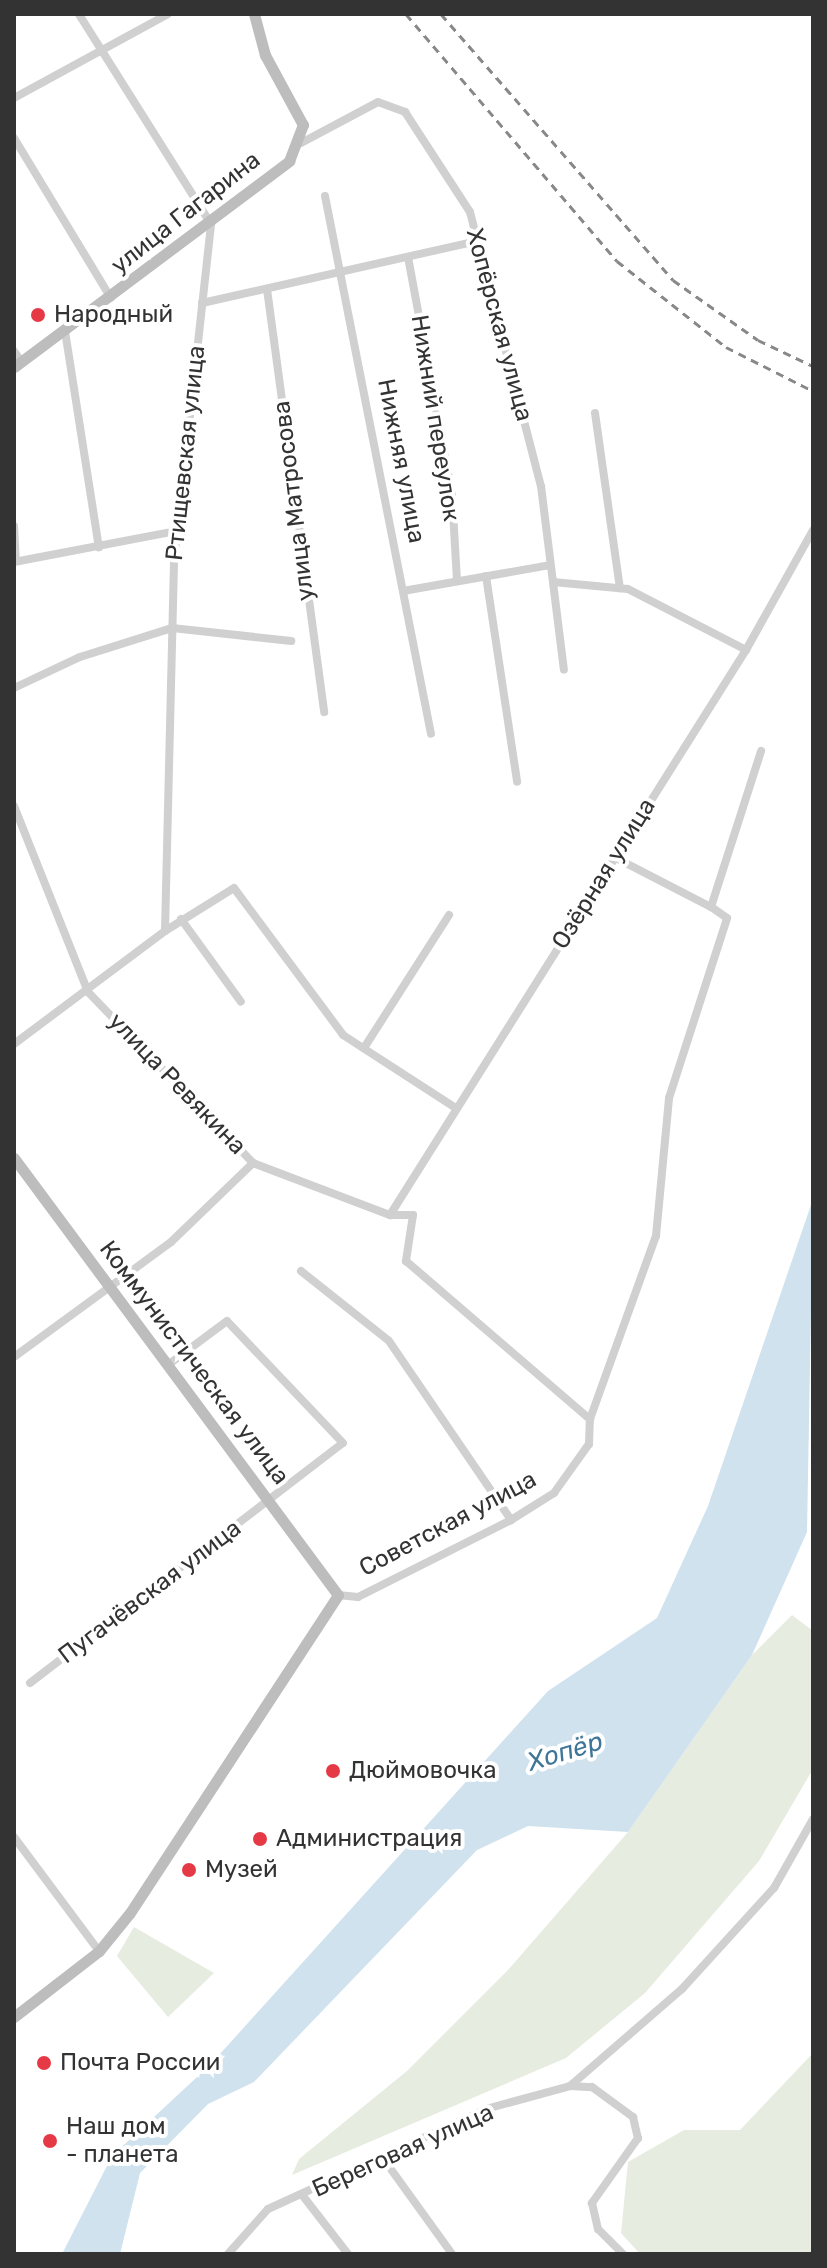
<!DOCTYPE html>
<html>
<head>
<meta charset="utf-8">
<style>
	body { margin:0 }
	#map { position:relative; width:827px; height:2268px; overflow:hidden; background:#fff; font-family:Rubik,sans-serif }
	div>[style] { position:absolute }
	.green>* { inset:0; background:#e6ecdf }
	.water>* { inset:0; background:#cfe2ee }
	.street>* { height:8px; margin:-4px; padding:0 4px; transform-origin:4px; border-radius:4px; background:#d0d0d0 }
	.secondary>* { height:11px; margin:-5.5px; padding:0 5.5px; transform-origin:5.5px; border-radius:5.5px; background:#bdbdbd }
	.rail>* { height:3px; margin-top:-1.5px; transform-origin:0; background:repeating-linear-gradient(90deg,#888 0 8px,transparent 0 14px) }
	.dots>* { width:22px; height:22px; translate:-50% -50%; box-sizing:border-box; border:4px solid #fff; border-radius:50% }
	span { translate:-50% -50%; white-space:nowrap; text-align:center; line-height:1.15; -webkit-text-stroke:8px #fff; paint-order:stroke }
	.street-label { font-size:24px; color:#333 }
	.poi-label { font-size:24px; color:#333 }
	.left { translate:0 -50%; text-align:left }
	.water-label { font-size:26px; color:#3f7597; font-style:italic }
	.frame { position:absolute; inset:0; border:16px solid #333; pointer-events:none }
</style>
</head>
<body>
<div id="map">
	<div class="green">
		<i style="clip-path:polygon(792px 1615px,813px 1631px,813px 1769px,759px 1861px,645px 1993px,566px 2058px,292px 2175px,299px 2159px,407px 2071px,508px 1970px,628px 1832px,752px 1655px)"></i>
		<i style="clip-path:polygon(134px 1927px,214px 1973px,168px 2017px,117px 1956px)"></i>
		<i style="clip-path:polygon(813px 2053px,813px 2254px,640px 2254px,621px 2233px,628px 2162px,684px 2130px,740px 2130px)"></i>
	</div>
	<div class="water">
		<i style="clip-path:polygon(813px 1199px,807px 1532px,752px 1655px,628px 1832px,528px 1826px,477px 1850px,254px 2082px,208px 2104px,140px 2173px,120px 2254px,62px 2254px,112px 2156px,210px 2065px,548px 1691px,657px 1618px,708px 1506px)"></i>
	</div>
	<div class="street">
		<i style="left:14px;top:98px;width:175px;rotate:-28.6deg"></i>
		<i style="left:14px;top:138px;width:187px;rotate:58.8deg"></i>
		<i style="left:301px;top:143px;width:87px;rotate:-28deg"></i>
		<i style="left:378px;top:102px;width:29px;rotate:20deg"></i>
		<i style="left:405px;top:112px;width:119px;rotate:57deg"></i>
		<i style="left:470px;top:212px;width:283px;rotate:75.5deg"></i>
		<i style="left:541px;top:486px;width:185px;rotate:82.9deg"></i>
		<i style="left:325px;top:196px;width:548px;rotate:78.85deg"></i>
		<i style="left:408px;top:257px;width:241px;rotate:79.5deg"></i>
		<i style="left:452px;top:494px;width:86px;rotate:86.7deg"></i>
		<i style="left:267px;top:289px;width:427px;rotate:82.3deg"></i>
		<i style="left:202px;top:303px;width:283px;rotate:-12.7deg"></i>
		<i style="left:65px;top:331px;width:219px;rotate:81.1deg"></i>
		<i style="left:14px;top:351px;width:12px;rotate:55deg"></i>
		<i style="left:595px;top:413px;width:177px;rotate:81.9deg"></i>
		<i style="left:14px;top:526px;width:35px;rotate:87deg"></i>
		<i style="left:14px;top:562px;width:166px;rotate:-10.8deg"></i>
		<i style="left:486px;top:576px;width:208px;rotate:81.4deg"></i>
		<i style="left:553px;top:582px;width:75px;rotate:5.3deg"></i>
		<i style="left:628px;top:589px;width:133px;rotate:27.3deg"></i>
		<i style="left:403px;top:591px;width:149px;rotate:-10deg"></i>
		<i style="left:14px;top:688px;width:73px;rotate:-25.2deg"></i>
		<i style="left:80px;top:657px;width:96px;rotate:-17.5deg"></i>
		<i style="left:172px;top:628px;width:120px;rotate:6.2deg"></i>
		<i style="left:14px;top:806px;width:200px;rotate:68.3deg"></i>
		<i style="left:88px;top:992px;width:238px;rotate:46deg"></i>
		<i style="left:253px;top:1163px;width:147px;rotate:20.8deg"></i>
		<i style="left:390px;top:1215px;width:23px"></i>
		<i style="left:413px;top:1215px;width:47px;rotate:98.7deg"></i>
		<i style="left:406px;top:1261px;width:243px;rotate:40.7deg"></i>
		<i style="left:614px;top:857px;width:109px;rotate:27.3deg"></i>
		<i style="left:181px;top:919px;width:102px;rotate:54.1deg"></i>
		<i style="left:165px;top:931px;width:81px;rotate:-31.9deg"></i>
		<i style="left:234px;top:888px;width:183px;rotate:53.4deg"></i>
		<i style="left:343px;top:1035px;width:135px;rotate:32.9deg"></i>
		<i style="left:14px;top:1044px;width:189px;rotate:-36.8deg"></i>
		<i style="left:165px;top:931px;width:371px;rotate:-88.6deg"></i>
		<i style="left:174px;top:560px;width:338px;rotate:-83.7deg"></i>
		<i style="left:211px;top:224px;width:248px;rotate:-122.2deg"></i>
		<i style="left:364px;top:1048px;width:158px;rotate:-57.4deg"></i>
		<i style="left:390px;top:1215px;width:668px;rotate:-57.79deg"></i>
		<i style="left:746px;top:650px;width:137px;rotate:-60.8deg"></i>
		<i style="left:301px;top:1271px;width:112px;rotate:38.5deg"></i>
		<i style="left:389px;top:1341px;width:217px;rotate:55.7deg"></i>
		<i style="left:14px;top:1357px;width:195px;rotate:-36.2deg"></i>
		<i style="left:171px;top:1242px;width:114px;rotate:-43.9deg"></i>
		<i style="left:338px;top:1595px;width:20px;rotate:6deg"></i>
		<i style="left:358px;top:1597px;width:171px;rotate:-26.7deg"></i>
		<i style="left:511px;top:1520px;width:51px;rotate:-32.1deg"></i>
		<i style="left:554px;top:1493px;width:60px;rotate:-54.5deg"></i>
		<i style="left:589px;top:1444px;width:25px;rotate:-88deg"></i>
		<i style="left:590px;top:1419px;width:195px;rotate:-70.2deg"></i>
		<i style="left:656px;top:1236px;width:139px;rotate:-84.6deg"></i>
		<i style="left:669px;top:1098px;width:189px;rotate:-72.1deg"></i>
		<i style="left:727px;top:918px;width:19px;rotate:-145deg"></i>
		<i style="left:711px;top:907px;width:164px;rotate:-72.2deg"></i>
		<i style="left:30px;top:1683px;width:394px;rotate:-37.5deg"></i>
		<i style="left:343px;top:1443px;width:168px;rotate:-133.6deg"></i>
		<i style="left:227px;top:1321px;width:72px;rotate:143.4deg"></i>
		<i style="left:14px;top:1837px;width:142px;rotate:53.3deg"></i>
		<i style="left:570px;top:2086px;width:22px;rotate:3deg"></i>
		<i style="left:592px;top:2087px;width:51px;rotate:36.2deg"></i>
		<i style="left:633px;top:2117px;width:22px;rotate:77deg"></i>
		<i style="left:638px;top:2138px;width:80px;rotate:125.3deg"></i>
		<i style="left:592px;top:2203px;width:27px;rotate:77deg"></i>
		<i style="left:598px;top:2229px;width:35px;rotate:45deg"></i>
		<i style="left:385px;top:2161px;width:115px;rotate:54.2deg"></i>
		<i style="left:303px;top:2196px;width:73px;rotate:52.2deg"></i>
		<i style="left:228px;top:2254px;width:60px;rotate:-48.4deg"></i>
		<i style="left:268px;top:2209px;width:240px;rotate:-24.6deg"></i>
		<i style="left:486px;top:2109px;width:87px;rotate:-15.3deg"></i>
		<i style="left:570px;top:2086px;width:148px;rotate:-40.9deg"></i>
		<i style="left:682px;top:1989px;width:137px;rotate:-47.7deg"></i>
		<i style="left:774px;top:1888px;width:79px;rotate:-60.5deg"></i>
	</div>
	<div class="secondary">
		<i style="left:14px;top:367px;width:344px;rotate:-36.8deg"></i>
		<i style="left:289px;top:161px;width:39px;rotate:-69deg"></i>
		<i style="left:303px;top:125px;width:80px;rotate:-118.5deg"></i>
		<i style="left:265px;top:55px;width:42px;rotate:-105deg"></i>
		<i style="left:14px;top:1158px;width:544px;rotate:53.45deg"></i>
		<i style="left:338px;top:1595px;width:381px;rotate:123.2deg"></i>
		<i style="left:129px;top:1914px;width:48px;rotate:129deg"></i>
		<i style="left:99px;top:1951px;width:108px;rotate:142.2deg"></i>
	</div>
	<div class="rail">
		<i style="left:406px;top:14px;width:325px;rotate:49.5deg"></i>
		<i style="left:617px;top:261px;width:139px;rotate:38.3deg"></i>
		<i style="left:726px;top:347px;width:97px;rotate:26.8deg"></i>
		<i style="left:441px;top:14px;width:353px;rotate:48.9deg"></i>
		<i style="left:673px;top:280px;width:104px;rotate:35.2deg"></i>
		<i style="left:758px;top:340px;width:61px;rotate:25.3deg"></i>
	</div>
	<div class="dots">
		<i style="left:38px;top:315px;background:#e63946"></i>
		<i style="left:333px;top:1771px;background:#e63946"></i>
		<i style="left:260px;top:1839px;background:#e63946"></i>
		<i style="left:189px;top:1870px;background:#e63946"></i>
		<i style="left:44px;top:2063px;background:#e63946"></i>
		<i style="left:50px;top:2141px;background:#e63946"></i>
	</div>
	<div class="street-label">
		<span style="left:186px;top:213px;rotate:-38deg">улица Гагарина</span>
		<span style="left:499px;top:325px;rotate:75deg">Хопёрская улица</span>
		<span style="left:435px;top:418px;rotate:81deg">Нижний переулок</span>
		<span style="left:186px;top:453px;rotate:-84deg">Ртищевская улица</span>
		<span style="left:401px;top:461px;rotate:79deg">Нижняя улица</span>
		<span style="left:294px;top:501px;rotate:-97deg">улица Матросова</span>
		<span style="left:604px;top:874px;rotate:-58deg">Озёрная улица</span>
		<span style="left:177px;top:1084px;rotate:46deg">улица Ревякина</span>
		<span style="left:194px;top:1363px;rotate:53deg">Коммунистическая улица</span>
		<span style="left:448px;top:1524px;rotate:-28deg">Советская улица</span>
		<span style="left:150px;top:1592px;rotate:-37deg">Пугачёвская улица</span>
		<span style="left:403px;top:2151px;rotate:-24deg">Береговая улица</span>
	</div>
	<div class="poi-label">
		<span class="left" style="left:54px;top:315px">Народный</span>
		<span class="left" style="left:349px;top:1771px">Дюймовочка</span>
		<span class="left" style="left:276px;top:1839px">Администрация</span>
		<span class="left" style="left:205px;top:1870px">Музей</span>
		<span class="left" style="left:60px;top:2063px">Почта России</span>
		<span class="left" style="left:66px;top:2141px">Наш дом<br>- планета</span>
	</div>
	<div class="water-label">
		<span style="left:565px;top:1752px;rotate:-17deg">Хопёр</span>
	</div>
	<div class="frame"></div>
</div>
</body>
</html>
